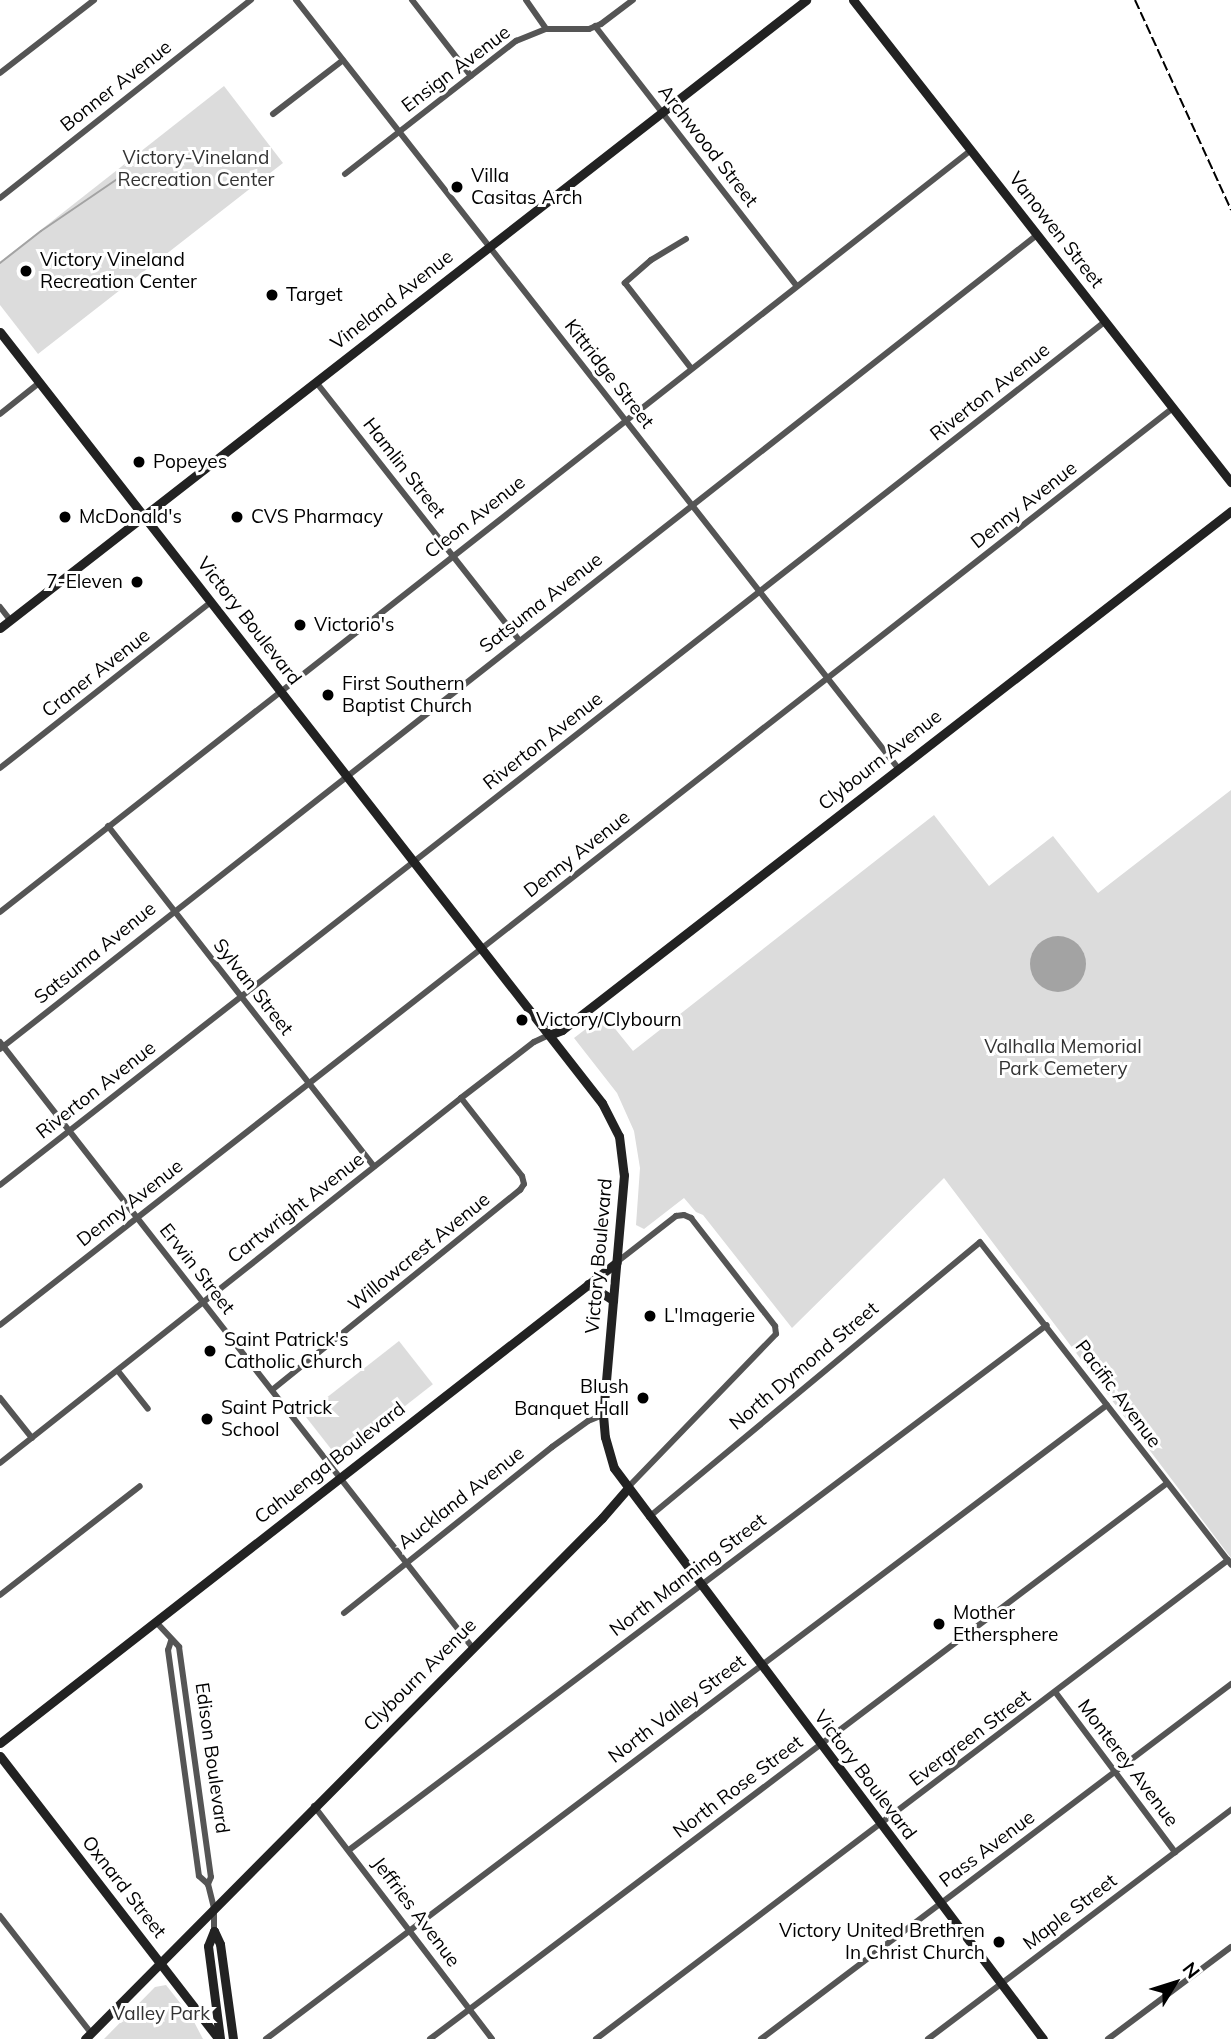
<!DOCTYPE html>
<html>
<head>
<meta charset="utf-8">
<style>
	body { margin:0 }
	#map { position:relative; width:1231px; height:2039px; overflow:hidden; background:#fff; font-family:Mulish,sans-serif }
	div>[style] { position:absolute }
	.green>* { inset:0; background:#dcdcdc; transform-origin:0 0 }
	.water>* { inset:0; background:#a3a3a3 }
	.round { border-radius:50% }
	.stream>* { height:2px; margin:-1px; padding:0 1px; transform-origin:1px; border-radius:1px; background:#a3a3a3 }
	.street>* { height:6px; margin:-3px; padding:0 3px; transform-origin:3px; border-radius:3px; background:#555 }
	.secondary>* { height:9px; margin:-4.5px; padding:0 4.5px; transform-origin:4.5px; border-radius:4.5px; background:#222 }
	.rail>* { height:2px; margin-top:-1px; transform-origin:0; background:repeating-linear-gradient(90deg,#000 0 10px,transparent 0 13.5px) }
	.dots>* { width:19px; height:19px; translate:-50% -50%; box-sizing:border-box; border:4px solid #fff; border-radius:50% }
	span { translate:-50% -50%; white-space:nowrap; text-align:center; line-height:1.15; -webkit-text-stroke:6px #fff; paint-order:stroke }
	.street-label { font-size:19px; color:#000 }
	.park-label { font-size:19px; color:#333 }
	.poi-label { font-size:19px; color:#000 }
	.left { translate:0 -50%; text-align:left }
	.right { translate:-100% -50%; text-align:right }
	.north { position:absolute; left:1140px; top:1948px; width:70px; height:70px; -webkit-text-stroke:5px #fff; paint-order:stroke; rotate:52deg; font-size:19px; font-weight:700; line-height:28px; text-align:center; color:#000 }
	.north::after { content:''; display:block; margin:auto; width:24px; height:32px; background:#000; clip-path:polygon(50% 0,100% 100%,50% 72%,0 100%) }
</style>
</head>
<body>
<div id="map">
	<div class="green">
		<i style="clip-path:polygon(224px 86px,283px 163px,38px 354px,0 305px,0 262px)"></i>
		<i style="clip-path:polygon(1231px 790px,1231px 1558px,944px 1178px,792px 1328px,703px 1215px,696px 1212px,684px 1198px,644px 1229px,636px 1225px,640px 1168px,634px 1131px,617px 1093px,574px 1038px,604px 1015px,633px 1051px,934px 815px,989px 886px,1053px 836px,1098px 893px)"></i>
		<i style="left:399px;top:1341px;width:55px;height:120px;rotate:52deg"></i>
		<i style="clip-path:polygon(166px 1985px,192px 2018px,203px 2039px,104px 2039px,155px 1987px)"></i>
	</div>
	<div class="water">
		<i class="round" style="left:1030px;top:936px;width:56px;height:56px"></i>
	</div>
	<div class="stream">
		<i style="left:0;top:263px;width:52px;rotate:-38deg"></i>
		<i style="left:41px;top:231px;width:99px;rotate:-34.3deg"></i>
	</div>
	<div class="street">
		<i style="left:296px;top:0;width:976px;rotate:51.91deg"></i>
		<i style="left:412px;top:0;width:96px;rotate:52.2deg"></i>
		<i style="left:526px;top:0;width:35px;rotate:55deg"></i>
		<i style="left:595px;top:26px;width:329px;rotate:52.2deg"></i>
		<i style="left:0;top:73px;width:119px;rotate:-37.8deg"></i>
		<i style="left:273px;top:114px;width:88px;rotate:-37.6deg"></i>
		<i style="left:345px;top:174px;width:217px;rotate:-37.9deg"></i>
		<i style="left:516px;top:41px;width:32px;rotate:-22deg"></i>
		<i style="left:546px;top:29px;width:43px"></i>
		<i style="left:589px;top:29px;width:13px;rotate:-23deg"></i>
		<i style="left:601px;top:24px;width:40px;rotate:-37deg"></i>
		<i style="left:0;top:198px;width:320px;rotate:-38.3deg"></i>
		<i style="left:686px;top:239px;width:41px;rotate:149deg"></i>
		<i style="left:651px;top:260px;width:35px;rotate:139deg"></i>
		<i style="left:625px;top:283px;width:108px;rotate:52.2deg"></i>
		<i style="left:316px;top:382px;width:328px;rotate:51.8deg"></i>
		<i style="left:0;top:414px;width:50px;rotate:-38.5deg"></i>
		<i style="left:0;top:607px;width:16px;rotate:52deg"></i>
		<i style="left:0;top:768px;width:268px;rotate:-38.2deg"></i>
		<i style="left:108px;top:826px;width:432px;rotate:52deg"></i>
		<i style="left:0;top:912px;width:1234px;rotate:-38.12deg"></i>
		<i style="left:0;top:1042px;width:767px;rotate:52.04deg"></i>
		<i style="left:0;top:1049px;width:1318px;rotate:-38.13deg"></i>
		<i style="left:0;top:1185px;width:1403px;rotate:-38deg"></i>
		<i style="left:617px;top:1262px;width:75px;rotate:-37.9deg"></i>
		<i style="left:676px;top:1216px;width:8px;rotate:-7deg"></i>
		<i style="left:684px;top:1215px;width:8px;rotate:23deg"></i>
		<i style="left:691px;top:1218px;width:137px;rotate:52.1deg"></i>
		<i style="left:775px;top:1326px;width:8px;rotate:83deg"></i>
		<i style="left:776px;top:1334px;width:213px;rotate:134deg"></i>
		<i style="left:0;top:1325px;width:1489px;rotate:-38.02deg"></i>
		<i style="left:118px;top:1371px;width:48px;rotate:51.7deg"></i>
		<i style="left:272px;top:1390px;width:319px;rotate:-38.9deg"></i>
		<i style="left:520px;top:1190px;width:7px;rotate:-56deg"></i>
		<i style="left:524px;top:1184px;width:8px;rotate:-104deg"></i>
		<i style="left:522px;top:1176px;width:99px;rotate:-128deg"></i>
		<i style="left:0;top:1398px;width:51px;rotate:51.3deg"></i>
		<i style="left:0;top:1463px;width:588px;rotate:-38.37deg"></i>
		<i style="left:461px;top:1098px;width:92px;rotate:-37.5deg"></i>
		<i style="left:534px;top:1042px;width:17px;rotate:-25deg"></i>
		<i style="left:649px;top:1517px;width:430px;rotate:-39.7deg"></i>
		<i style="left:980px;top:1242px;width:409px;rotate:52.1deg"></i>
		<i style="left:0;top:1595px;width:177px;rotate:-37.9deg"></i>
		<i style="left:344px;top:1613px;width:266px;rotate:-38.6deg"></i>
		<i style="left:552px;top:1447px;width:44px;rotate:-35.8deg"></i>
		<i style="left:588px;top:1421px;width:16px;rotate:-22deg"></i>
		<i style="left:156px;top:1622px;width:34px;rotate:47deg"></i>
		<i style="left:179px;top:1647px;width:232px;rotate:82.1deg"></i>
		<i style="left:211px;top:1877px;width:8px;rotate:113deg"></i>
		<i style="left:208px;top:1884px;width:25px;rotate:76deg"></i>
		<i style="left:214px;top:1908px;width:23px;rotate:90deg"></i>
		<i style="left:171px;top:1641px;width:9px;rotate:108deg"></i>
		<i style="left:168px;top:1650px;width:228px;rotate:82.2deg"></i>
		<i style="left:199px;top:1876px;width:12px;rotate:42deg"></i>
		<i style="left:1056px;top:1693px;width:199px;rotate:53.2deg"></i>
		<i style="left:314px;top:1806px;width:293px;rotate:52.6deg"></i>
		<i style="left:349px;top:1850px;width:873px;rotate:-36.95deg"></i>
		<i style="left:0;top:1916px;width:148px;rotate:52.1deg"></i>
		<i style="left:266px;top:2039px;width:1053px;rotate:-37.01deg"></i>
		<i style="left:430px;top:2039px;width:922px;rotate:-37.02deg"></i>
		<i style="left:596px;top:2039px;width:793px;rotate:-37.16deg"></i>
		<i style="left:761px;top:2039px;width:589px;rotate:-37.06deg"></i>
		<i style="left:928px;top:2039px;width:380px;rotate:-37.1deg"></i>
		<i style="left:1108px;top:2039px;width:154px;rotate:-36.8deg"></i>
	</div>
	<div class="secondary">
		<i style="left:853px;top:0;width:613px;rotate:51.9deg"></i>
		<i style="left:0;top:332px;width:978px;rotate:52.02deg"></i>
		<i style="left:602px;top:1103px;width:37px;rotate:63deg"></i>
		<i style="left:619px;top:1136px;width:39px;rotate:83deg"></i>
		<i style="left:624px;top:1175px;width:241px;rotate:95deg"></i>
		<i style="left:603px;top:1415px;width:22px;rotate:85deg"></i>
		<i style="left:605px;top:1437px;width:32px;rotate:74deg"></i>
		<i style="left:614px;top:1468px;width:714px;rotate:53.08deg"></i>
		<i style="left:0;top:628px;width:1022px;rotate:-37.92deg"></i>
		<i style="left:549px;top:1035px;width:14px;rotate:-21deg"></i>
		<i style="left:562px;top:1030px;width:847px;rotate:-37.8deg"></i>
		<i style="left:588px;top:1284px;width:30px;rotate:33deg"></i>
		<i style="left:0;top:1743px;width:782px;rotate:-37.94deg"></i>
		<i style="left:0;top:1756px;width:358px;rotate:52.3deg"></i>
		<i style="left:214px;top:1931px;width:14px;rotate:65deg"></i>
		<i style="left:220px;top:1944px;width:96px;rotate:82.2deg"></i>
		<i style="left:214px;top:1931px;width:16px;rotate:112deg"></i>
		<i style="left:208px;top:1946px;width:94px;rotate:82.6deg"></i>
		<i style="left:85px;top:2039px;width:734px;rotate:-45.22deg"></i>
		<i style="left:602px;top:1518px;width:38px;rotate:-49deg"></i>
	</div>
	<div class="rail">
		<i style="left:1135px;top:0;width:231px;rotate:65.4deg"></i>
	</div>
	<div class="dots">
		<i style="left:457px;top:187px;background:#000"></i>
		<i style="left:26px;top:271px;background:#000"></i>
		<i style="left:272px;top:295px;background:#000"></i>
		<i style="left:139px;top:462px;background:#000"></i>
		<i style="left:65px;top:517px;background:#000"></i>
		<i style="left:237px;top:517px;background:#000"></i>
		<i style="left:137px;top:582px;background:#000"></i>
		<i style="left:300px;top:625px;background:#000"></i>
		<i style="left:328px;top:695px;background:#000"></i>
		<i style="left:522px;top:1020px;background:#000"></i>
		<i style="left:650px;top:1316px;background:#000"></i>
		<i style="left:210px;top:1351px;background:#000"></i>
		<i style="left:643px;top:1398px;background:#000"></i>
		<i style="left:207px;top:1419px;background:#000"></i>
		<i style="left:939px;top:1624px;background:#000"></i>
		<i style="left:999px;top:1942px;background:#000"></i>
	</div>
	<div class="street-label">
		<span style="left:456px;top:69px;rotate:-37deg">Ensign Avenue</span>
		<span style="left:116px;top:86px;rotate:-38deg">Bonner Avenue</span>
		<span style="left:708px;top:146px;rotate:52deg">Archwood Street</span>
		<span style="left:1056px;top:230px;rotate:52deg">Vanowen Street</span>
		<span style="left:392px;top:300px;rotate:-38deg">Vineland Avenue</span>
		<span style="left:609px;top:374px;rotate:52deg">Kittridge Street</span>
		<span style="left:990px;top:392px;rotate:-38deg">Riverton Avenue</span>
		<span style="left:404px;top:468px;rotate:52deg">Hamlin Street</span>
		<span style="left:1024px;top:505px;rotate:-38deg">Denny Avenue</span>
		<span style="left:475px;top:517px;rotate:-38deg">Cleon Avenue</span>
		<span style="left:541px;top:603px;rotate:-38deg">Satsuma Avenue</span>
		<span style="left:249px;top:621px;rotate:52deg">Victory Boulevard</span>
		<span style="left:96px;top:673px;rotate:-38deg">Craner Avenue</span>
		<span style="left:543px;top:741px;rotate:-38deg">Riverton Avenue</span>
		<span style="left:880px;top:760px;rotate:-38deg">Clybourn Avenue</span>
		<span style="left:577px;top:854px;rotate:-38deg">Denny Avenue</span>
		<span style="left:95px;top:953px;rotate:-39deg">Satsuma Avenue</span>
		<span style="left:253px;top:987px;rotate:52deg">Sylvan Street</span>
		<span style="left:96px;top:1090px;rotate:-38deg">Riverton Avenue</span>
		<span style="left:130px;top:1203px;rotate:-38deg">Denny Avenue</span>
		<span style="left:296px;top:1208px;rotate:-38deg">Cartwright Avenue</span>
		<span style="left:419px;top:1252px;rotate:-39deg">Willowcrest Avenue</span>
		<span style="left:599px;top:1256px;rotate:-85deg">Victory Boulevard</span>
		<span style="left:197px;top:1269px;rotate:52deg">Erwin Street</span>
		<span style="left:804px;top:1366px;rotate:-40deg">North Dymond Street</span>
		<span style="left:1118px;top:1394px;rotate:53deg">Pacific Avenue</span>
		<span style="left:330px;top:1463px;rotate:-38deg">Cahuenga Boulevard</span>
		<span style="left:461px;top:1498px;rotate:-38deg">Auckland Avenue</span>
		<span style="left:688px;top:1575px;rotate:-37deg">North Manning Street</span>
		<span style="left:420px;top:1675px;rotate:-45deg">Clybourn Avenue</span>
		<span style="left:677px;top:1709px;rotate:-37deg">North Valley Street</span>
		<span style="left:970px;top:1738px;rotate:-37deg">Evergreen Street</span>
		<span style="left:212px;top:1758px;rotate:82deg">Edison Boulevard</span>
		<span style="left:1128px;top:1763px;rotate:53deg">Monterey Avenue</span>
		<span style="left:865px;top:1775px;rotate:53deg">Victory Boulevard</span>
		<span style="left:738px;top:1787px;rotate:-37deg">North Rose Street</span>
		<span style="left:987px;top:1849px;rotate:-37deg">Pass Avenue</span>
		<span style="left:124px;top:1887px;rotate:52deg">Oxnard Street</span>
		<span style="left:416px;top:1912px;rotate:53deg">Jeffries Avenue</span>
		<span style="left:1070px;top:1912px;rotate:-37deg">Maple Street</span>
	</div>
	<div class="park-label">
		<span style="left:196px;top:169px">Victory-Vineland<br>Recreation Center</span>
		<span style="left:1063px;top:1058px">Valhalla Memorial<br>Park Cemetery</span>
		<span style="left:161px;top:2014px">Valley Park</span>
	</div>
	<div class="poi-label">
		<span class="left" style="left:471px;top:187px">Villa<br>Casitas Arch</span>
		<span class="left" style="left:40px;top:271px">Victory Vineland<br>Recreation Center</span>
		<span class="left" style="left:286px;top:295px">Target</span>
		<span class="left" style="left:153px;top:462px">Popeyes</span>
		<span class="left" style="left:79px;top:517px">McDonald's</span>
		<span class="left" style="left:251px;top:517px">CVS Pharmacy</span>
		<span class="right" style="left:123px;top:582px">7-Eleven</span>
		<span class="left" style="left:314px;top:625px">Victorio's</span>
		<span class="left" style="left:342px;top:695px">First Southern<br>Baptist Church</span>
		<span class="left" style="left:536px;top:1020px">Victory/Clybourn</span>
		<span class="left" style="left:664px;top:1316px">L'Imagerie</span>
		<span class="left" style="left:224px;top:1351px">Saint Patrick's<br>Catholic Church</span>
		<span class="right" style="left:629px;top:1398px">Blush<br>Banquet Hall</span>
		<span class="left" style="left:221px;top:1419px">Saint Patrick<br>School</span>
		<span class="left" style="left:953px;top:1624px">Mother<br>Ethersphere</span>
		<span class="right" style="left:985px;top:1942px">Victory United Brethren<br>In Christ Church</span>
	</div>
	<div class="north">N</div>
</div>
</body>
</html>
